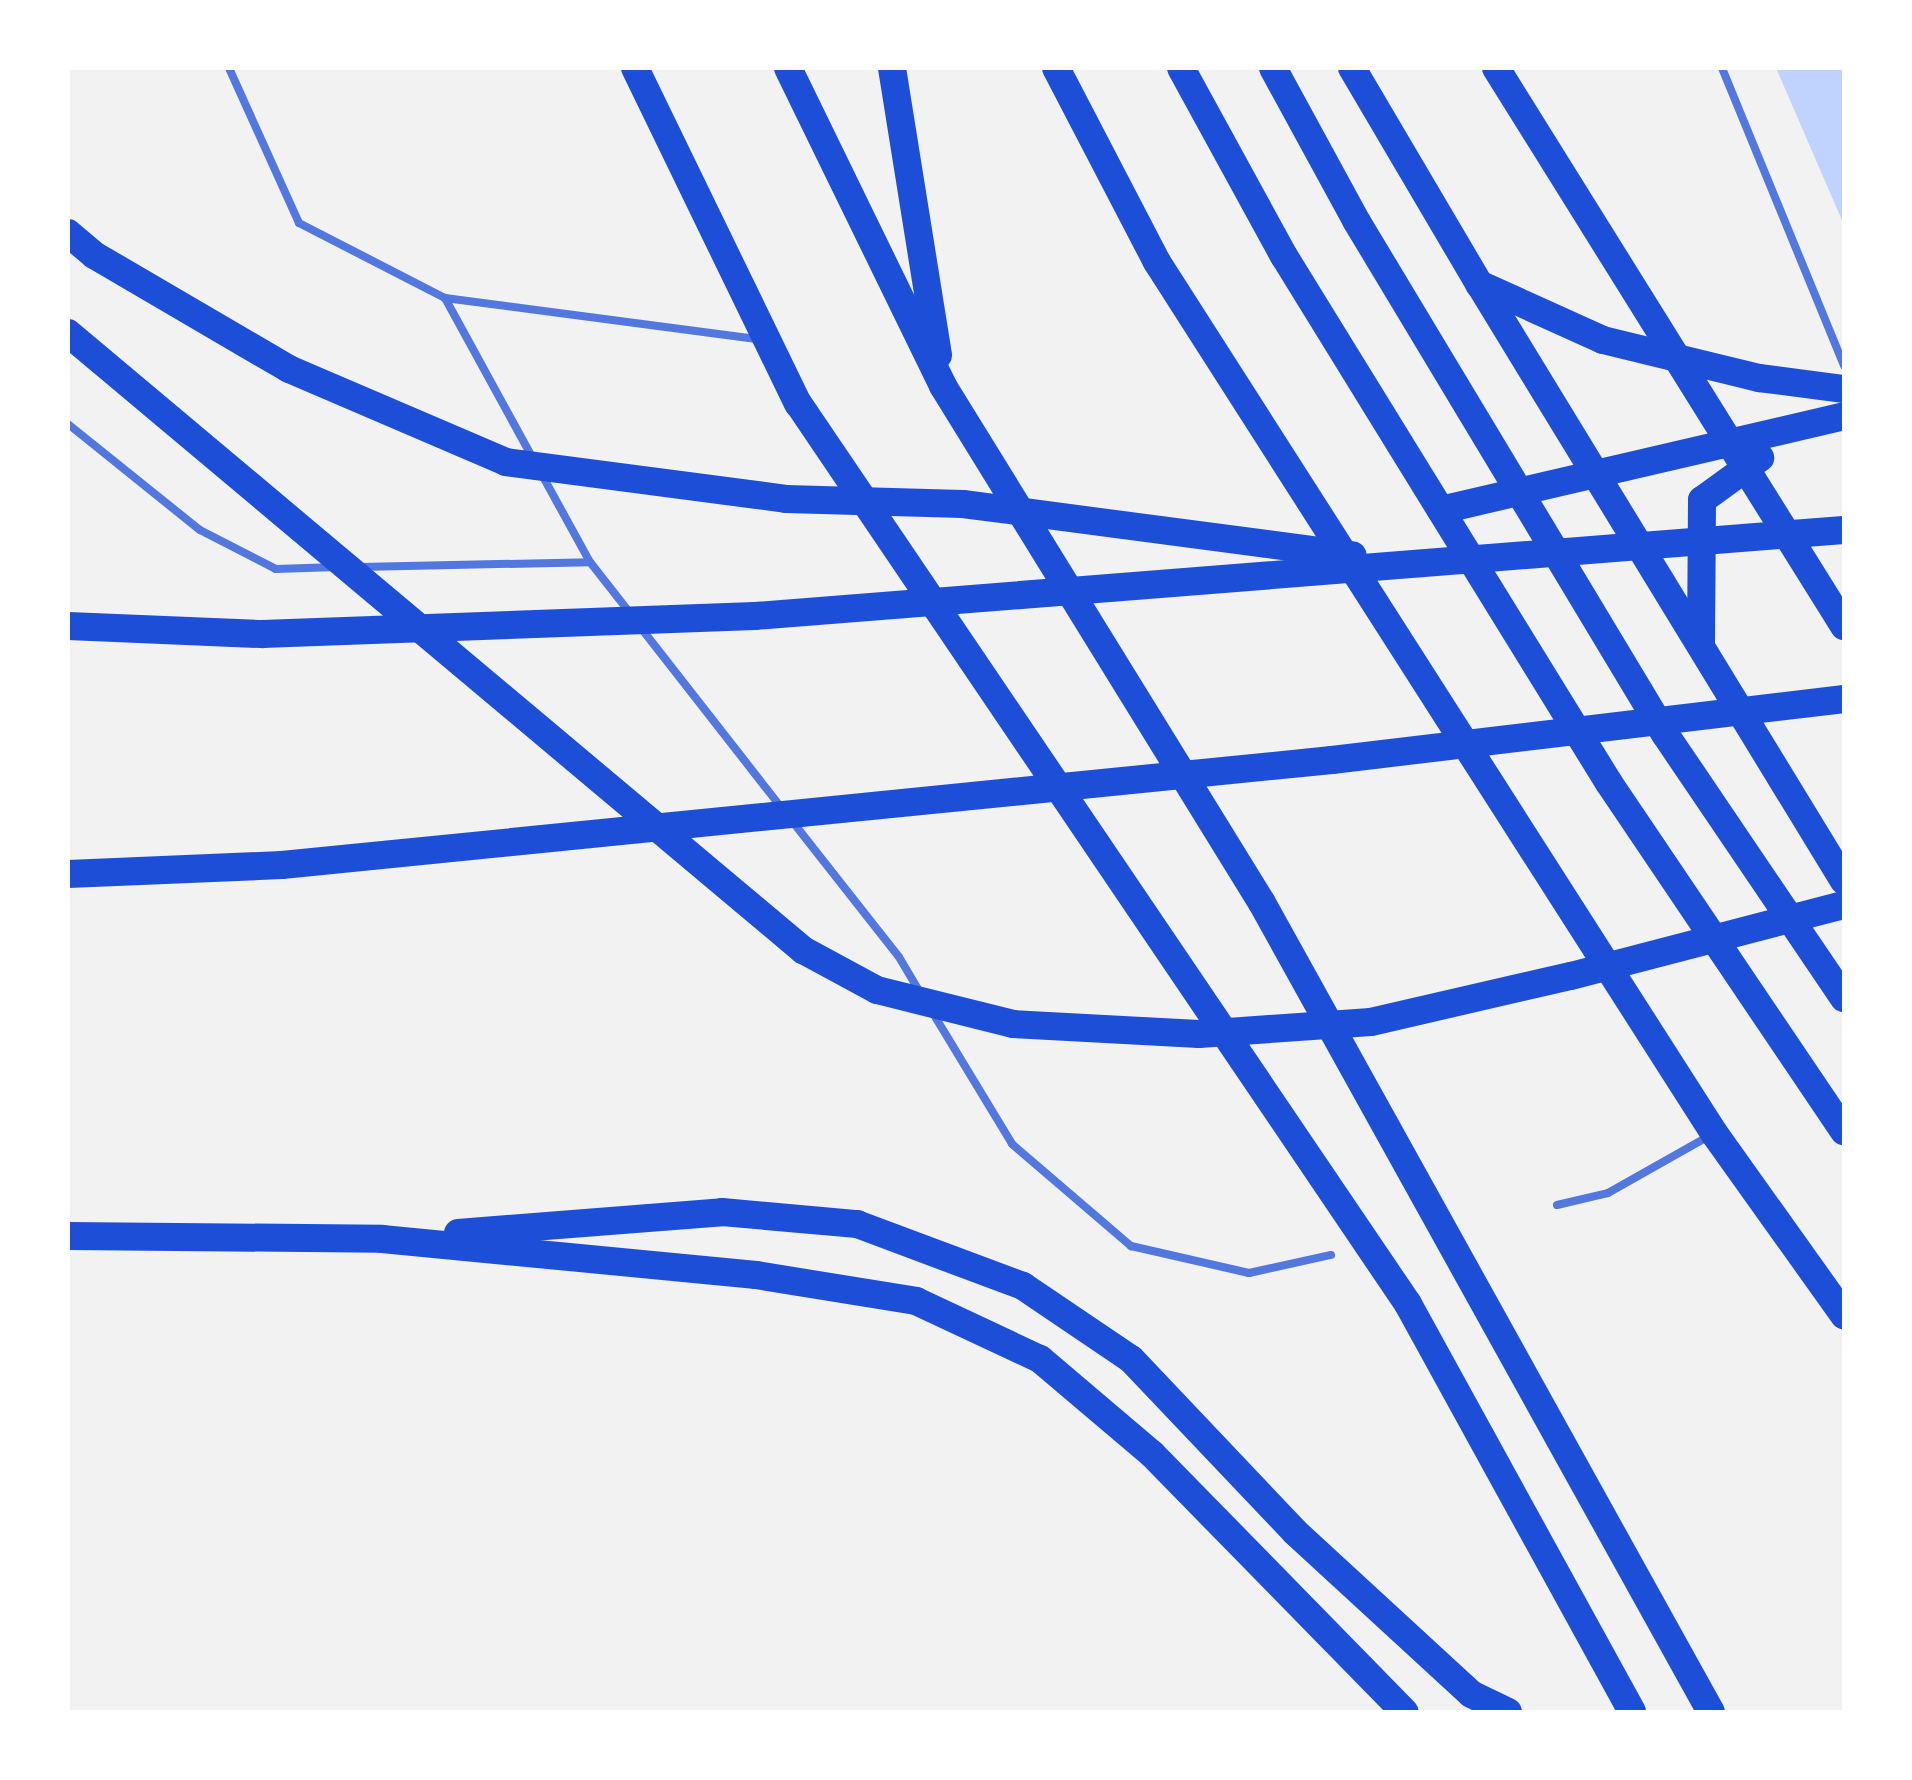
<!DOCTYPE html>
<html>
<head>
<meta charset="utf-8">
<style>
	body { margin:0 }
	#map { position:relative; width:1912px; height:1780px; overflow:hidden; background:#f2f2f2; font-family:Jost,sans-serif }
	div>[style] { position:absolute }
	.water>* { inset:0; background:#bfd3fe }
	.service>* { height:8px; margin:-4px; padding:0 4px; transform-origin:4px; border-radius:4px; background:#5277de }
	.trunk>* { height:28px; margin:-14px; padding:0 14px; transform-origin:14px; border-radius:14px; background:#1d4ed8 }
	span { translate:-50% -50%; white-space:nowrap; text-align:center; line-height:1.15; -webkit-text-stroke:9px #fff; paint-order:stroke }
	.frame { position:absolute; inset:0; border:70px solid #fff; pointer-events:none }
</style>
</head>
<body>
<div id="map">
	<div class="water">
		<i style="clip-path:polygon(1776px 68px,1844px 68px,1844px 225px)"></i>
	</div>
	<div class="service">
		<i style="left:229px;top:68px;width:170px;rotate:65.7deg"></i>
		<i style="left:299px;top:223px;width:164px;rotate:27.2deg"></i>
		<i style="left:445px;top:298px;width:316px;rotate:7.5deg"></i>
		<i style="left:1722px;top:68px;width:322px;rotate:67.7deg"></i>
		<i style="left:445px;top:298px;width:181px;rotate:61.3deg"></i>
		<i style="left:68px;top:424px;width:169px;rotate:38.8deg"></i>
		<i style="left:200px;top:530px;width:85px;rotate:27.2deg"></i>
		<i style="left:276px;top:569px;width:61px;rotate:-1.9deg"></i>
		<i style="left:541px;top:473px;width:102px;rotate:61.2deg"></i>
		<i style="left:590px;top:562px;width:65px;rotate:51.9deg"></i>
		<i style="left:360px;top:567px;width:230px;rotate:-1.2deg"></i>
		<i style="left:641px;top:628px;width:226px;rotate:52deg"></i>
		<i style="left:792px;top:821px;width:173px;rotate:51.8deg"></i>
		<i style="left:899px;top:957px;width:43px;rotate:59.3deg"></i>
		<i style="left:931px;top:1010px;width:157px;rotate:58.8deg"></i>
		<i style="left:1012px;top:1144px;width:157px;rotate:40.6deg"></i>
		<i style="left:1131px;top:1246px;width:121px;rotate:12.9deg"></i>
		<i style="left:1249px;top:1273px;width:84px;rotate:-12.4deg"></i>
		<i style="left:1557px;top:1205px;width:52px;rotate:-13.2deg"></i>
		<i style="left:1608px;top:1193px;width:118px;rotate:-29.4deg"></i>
	</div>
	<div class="trunk">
		<i style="left:635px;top:68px;width:373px;rotate:64.1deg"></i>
		<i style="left:798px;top:403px;width:1088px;rotate:55.9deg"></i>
		<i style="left:1408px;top:1304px;width:465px;rotate:61.2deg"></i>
		<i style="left:788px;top:68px;width:354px;rotate:64deg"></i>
		<i style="left:943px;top:386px;width:607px;rotate:58.32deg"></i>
		<i style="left:1262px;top:903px;width:925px;rotate:60.97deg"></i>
		<i style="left:892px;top:68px;width:291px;rotate:80.9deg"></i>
		<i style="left:1056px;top:68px;width:219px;rotate:62.5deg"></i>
		<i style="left:1157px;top:262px;width:1034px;rotate:57.4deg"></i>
		<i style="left:1714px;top:1133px;width:224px;rotate:54.5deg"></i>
		<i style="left:1181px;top:68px;width:214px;rotate:61.3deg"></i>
		<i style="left:1284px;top:256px;width:619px;rotate:58.34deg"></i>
		<i style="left:1609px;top:783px;width:420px;rotate:56deg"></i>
		<i style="left:1273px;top:68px;width:175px;rotate:61.4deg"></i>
		<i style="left:1357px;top:222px;width:598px;rotate:58.97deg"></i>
		<i style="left:1665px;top:734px;width:319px;rotate:55.9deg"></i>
		<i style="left:1352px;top:68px;width:252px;rotate:59.5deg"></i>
		<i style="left:1480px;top:285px;width:698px;rotate:58.59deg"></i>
		<i style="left:1496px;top:68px;width:658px;rotate:58.05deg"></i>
		<i style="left:68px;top:233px;width:34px;rotate:40deg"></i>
		<i style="left:94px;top:255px;width:226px;rotate:30.3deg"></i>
		<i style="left:289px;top:369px;width:236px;rotate:23.2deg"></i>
		<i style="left:506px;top:462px;width:282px;rotate:7.5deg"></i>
		<i style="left:786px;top:499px;width:177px;rotate:1.6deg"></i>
		<i style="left:963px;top:504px;width:393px;rotate:7.5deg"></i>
		<i style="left:1479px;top:284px;width:136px;rotate:24.3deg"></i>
		<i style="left:1603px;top:340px;width:161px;rotate:13.7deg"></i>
		<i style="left:1759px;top:378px;width:86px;rotate:7.4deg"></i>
		<i style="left:68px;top:333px;width:960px;rotate:40.01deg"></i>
		<i style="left:803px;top:950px;width:84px;rotate:28.4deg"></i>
		<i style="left:877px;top:990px;width:140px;rotate:14deg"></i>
		<i style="left:1013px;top:1024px;width:186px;rotate:3.1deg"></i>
		<i style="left:1199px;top:1034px;width:172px;rotate:-4deg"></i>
		<i style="left:1371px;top:1022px;width:205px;rotate:-13deg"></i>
		<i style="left:1571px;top:976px;width:282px;rotate:-14.6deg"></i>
		<i style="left:1441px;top:510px;width:414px;rotate:-13.1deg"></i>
		<i style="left:68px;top:626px;width:194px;rotate:2.4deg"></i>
		<i style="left:262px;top:634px;width:493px;rotate:-2.1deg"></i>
		<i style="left:755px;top:616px;width:1092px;rotate:-4.52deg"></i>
		<i style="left:1701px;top:645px;width:145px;rotate:-89.6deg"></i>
		<i style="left:1702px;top:500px;width:72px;rotate:-35.9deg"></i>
		<i style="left:68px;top:874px;width:214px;rotate:-2.4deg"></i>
		<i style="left:282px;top:865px;width:1055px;rotate:-5.71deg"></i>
		<i style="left:1332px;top:760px;width:516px;rotate:-6.79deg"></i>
		<i style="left:458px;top:1233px;width:265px;rotate:-4.5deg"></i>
		<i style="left:722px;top:1212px;width:136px;rotate:5.1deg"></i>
		<i style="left:857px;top:1224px;width:177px;rotate:20.5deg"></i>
		<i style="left:1023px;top:1286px;width:130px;rotate:34.1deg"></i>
		<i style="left:1131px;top:1359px;width:238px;rotate:46.5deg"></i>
		<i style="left:1295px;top:1532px;width:239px;rotate:42.6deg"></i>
		<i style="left:1471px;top:1694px;width:41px;rotate:25.9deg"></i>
		<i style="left:68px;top:1236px;width:314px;rotate:0.5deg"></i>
		<i style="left:382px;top:1239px;width:376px;rotate:5.5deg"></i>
		<i style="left:756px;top:1275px;width:162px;rotate:9.2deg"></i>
		<i style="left:916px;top:1301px;width:137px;rotate:25.1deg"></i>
		<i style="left:1040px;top:1359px;width:147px;rotate:40.3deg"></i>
		<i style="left:1152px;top:1454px;width:361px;rotate:45.6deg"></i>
	</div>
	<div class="frame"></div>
</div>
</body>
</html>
